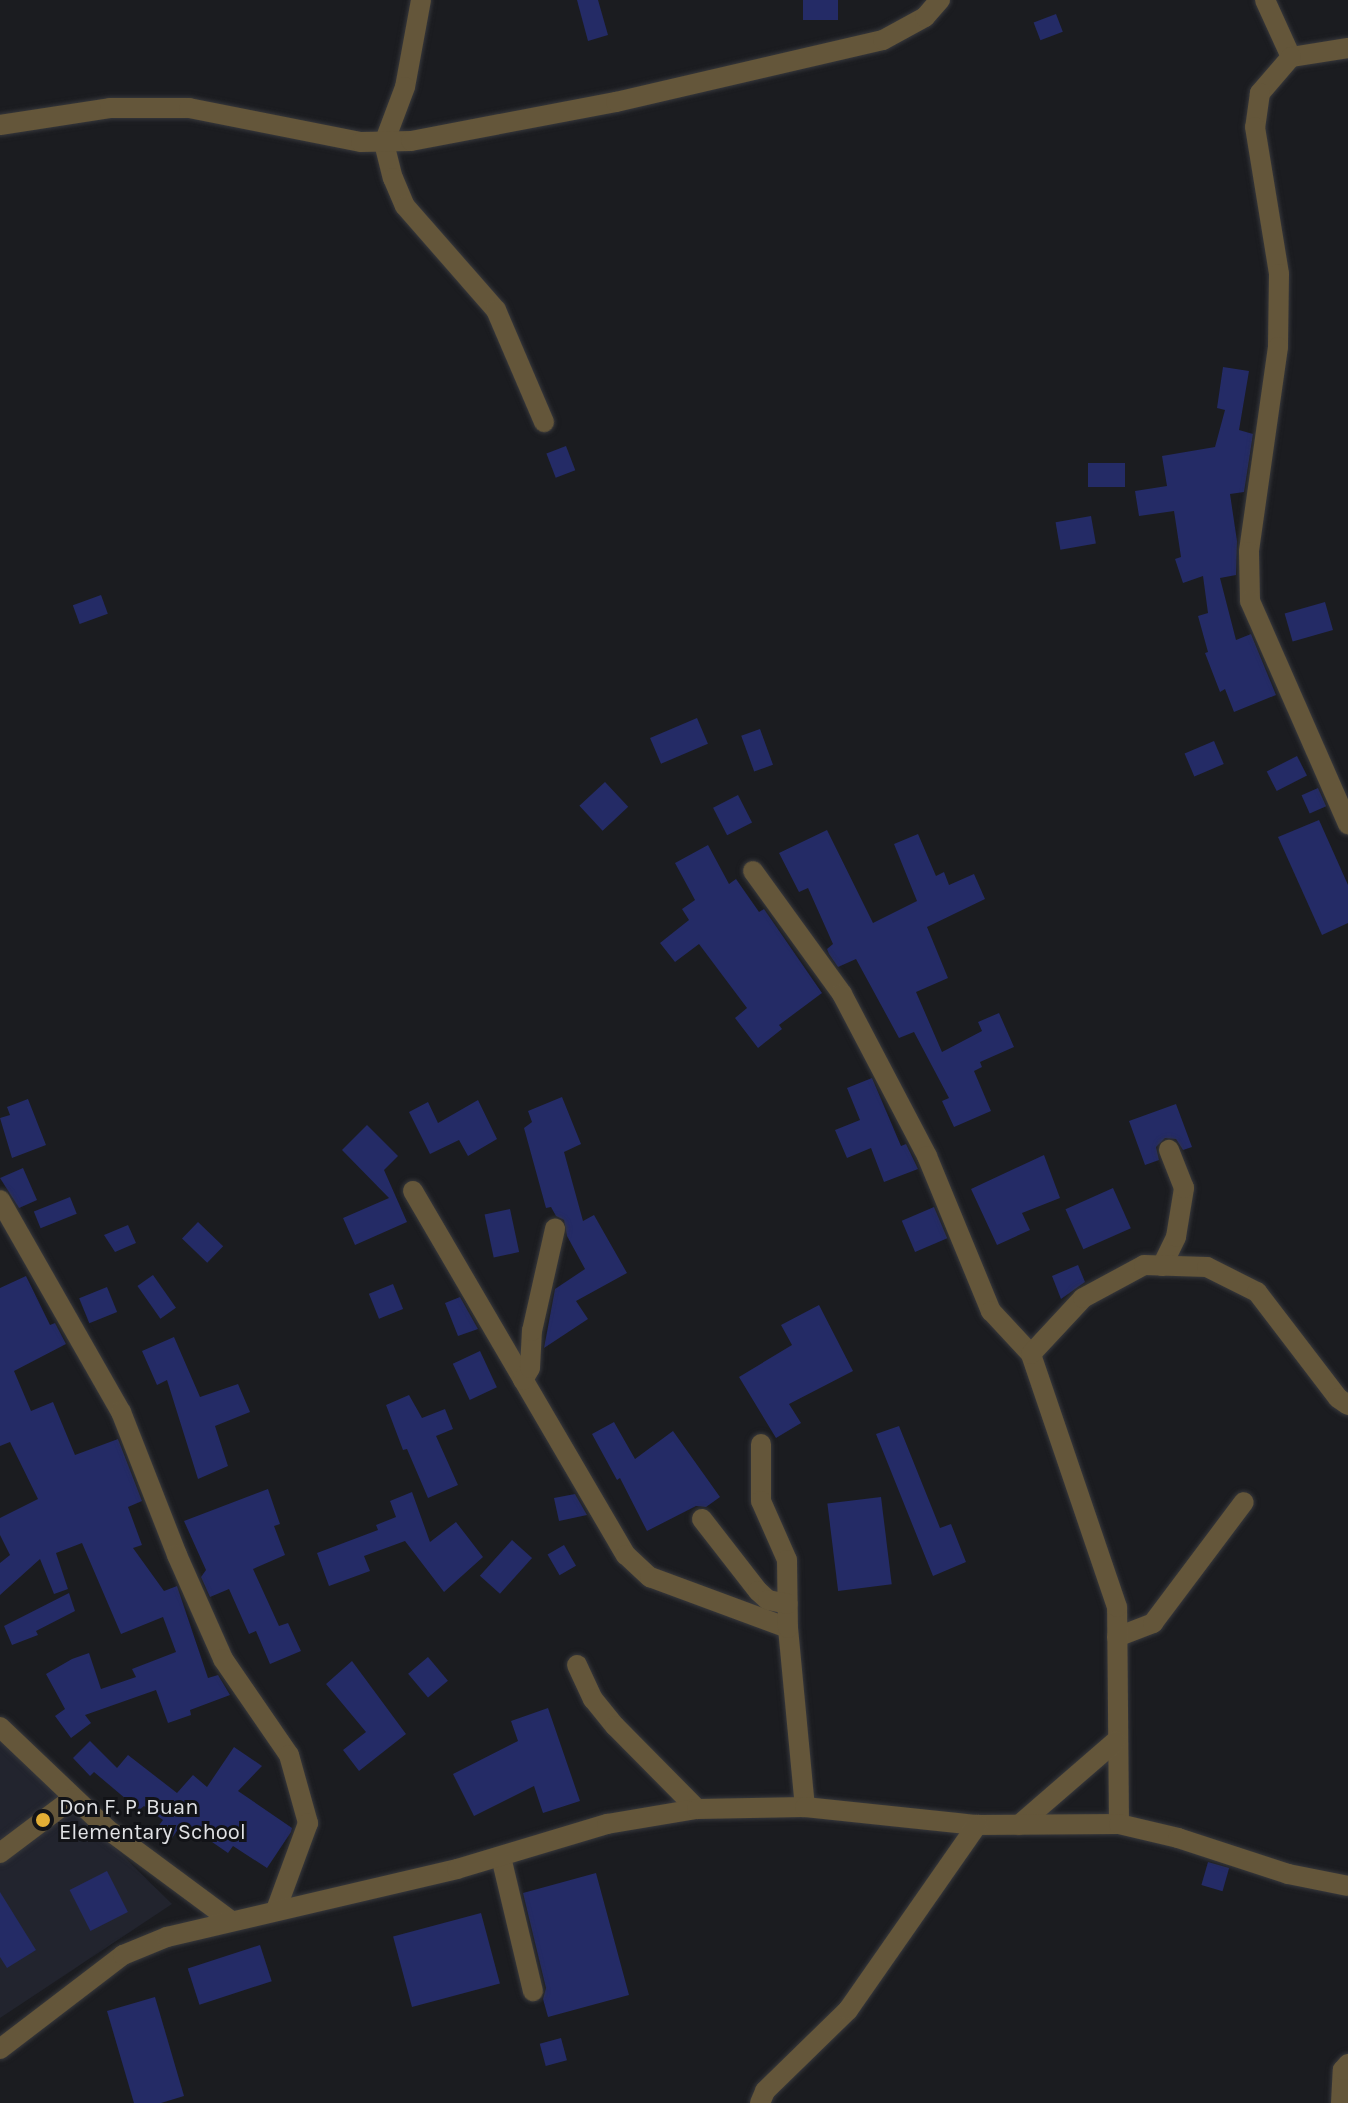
<!DOCTYPE html>
<html>
<head>
<meta charset="utf-8">
<style>
	body { margin:0 }
	#map { position:relative; width:1348px; height:2103px; overflow:hidden; background:#1b1c20; font-family:Karla,sans-serif }
	div>[style] { position:absolute }
	.built>* { inset:0; background:#22242e }
	.building>* { inset:0; background:#242b66; transform-origin:0 0 }
	.roads { filter:drop-shadow(0 0 2px #37383c) drop-shadow(0 0 2px #37383c) }
	.minor>* { height:20px; margin:-10px; padding:0 10px; transform-origin:10px; border-radius:10px; background:#64563a }
	.dots>* { width:22px; height:22px; translate:-50% -50%; box-sizing:border-box; border:4px solid #121317; border-radius:50% }
	span { translate:-50% -50%; white-space:nowrap; text-align:center; line-height:1.15; -webkit-text-stroke:6px #121317; paint-order:stroke }
	.poi-label { font-size:22px; color:#e1e2e5 }
	.left { translate:0 -50%; text-align:left }
</style>
</head>
<body>
<div id="map">
	<div class="built">
		<i style="clip-path:polygon(0 1735px,172px 1904px,0 2018px)"></i>
	</div>
	<div class="building">
		<i style="clip-path:polygon(577px 0,598px 0,608px 35px,588px 41px)"></i>
		<i style="left:803px;top:0;width:35px;height:20px"></i>
		<i style="left:1056px;top:14px;width:19px;height:24px;rotate:69deg"></i>
		<i style="clip-path:polygon(1223px 367px,1249px 371px,1239px 430px,1253px 434px,1244px 492px,1230px 494px,1237px 541px,1236px 575px,1220px 578px,1236px 640px,1251px 634px,1276px 695px,1234px 712px,1225px 689px,1220px 692px,1205px 653px,1208px 652px,1198px 616px,1208px 613px,1203px 576px,1183px 583px,1175px 559px,1181px 557px,1174px 511px,1139px 516px,1135px 491px,1167px 486px,1162px 456px,1215px 447px,1225px 410px,1217px 408px)"></i>
		<i style="left:566px;top:446px;width:26px;height:21px;rotate:69deg"></i>
		<i style="left:1088px;top:463px;width:37px;height:24px"></i>
		<i style="left:1091px;top:516px;width:28px;height:36px;rotate:80deg"></i>
		<i style="left:101px;top:595px;width:20px;height:30px;rotate:70deg"></i>
		<i style="left:1325px;top:602px;width:29px;height:42px;rotate:74deg"></i>
		<i style="left:697px;top:718px;width:28px;height:51px;rotate:67deg"></i>
		<i style="left:760px;top:729px;width:38px;height:20px;rotate:70deg"></i>
		<i style="left:1214px;top:741px;width:25px;height:32px;rotate:67deg"></i>
		<i style="left:1297px;top:756px;width:22px;height:34px;rotate:63deg"></i>
		<i style="left:605px;top:782px;width:34px;height:35px;rotate:47deg"></i>
		<i style="left:1318px;top:788px;width:20px;height:18px;rotate:66deg"></i>
		<i style="left:738px;top:795px;width:31px;height:28px;rotate:63deg"></i>
		<i style="clip-path:polygon(1319px 820px,1348px 885px,1348px 923px,1322px 935px,1278px 837px)"></i>
		<i style="clip-path:polygon(827px 830px,873px 923px,917px 901px,894px 844px,918px 834px,936px 876px,944px 872px,949px 885px,974px 874px,985px 899px,927px 927px,948px 978px,916px 992px,942px 1052px,982px 1031px,978px 1022px,999px 1013px,1014px 1047px,980px 1062px,982px 1067px,974px 1071px,991px 1111px,954px 1127px,942px 1101px,949px 1098px,914px 1032px,899px 1038px,856px 959px,838px 967px,829px 954px,827px 949px,833px 944px,808px 888px,799px 892px,779px 853px)"></i>
		<i style="clip-path:polygon(708px 845px,729px 884px,736px 879px,759px 912px,764px 909px,822px 993px,779px 1025px,782px 1029px,758px 1048px,735px 1018px,747px 1008px,699px 944px,675px 962px,660px 943px,689px 920px,682px 909px,695px 900px,675px 863px)"></i>
		<i style="clip-path:polygon(872px 1078px,901px 1146px,906px 1144px,918px 1169px,884px 1182px,871px 1148px,847px 1158px,835px 1130px,860px 1120px,847px 1088px)"></i>
		<i style="clip-path:polygon(562px 1097px,581px 1144px,564px 1152px,583px 1221px,594px 1215px,627px 1273px,576px 1301px,588px 1319px,544px 1348px,555px 1289px,585px 1269px,567px 1236px,564px 1220px,556px 1216px,551px 1207px,546px 1208px,524px 1128px,532px 1122px,528px 1111px)"></i>
		<i style="clip-path:polygon(28px 1099px,46px 1145px,12px 1158px,0 1118px,10px 1115px,7px 1107px)"></i>
		<i style="clip-path:polygon(478px 1100px,497px 1139px,468px 1156px,459px 1140px,430px 1154px,409px 1112px,428px 1102px,438px 1123px)"></i>
		<i style="clip-path:polygon(1176px 1104px,1192px 1147px,1183px 1150px,1176px 1139px,1165px 1138px,1156px 1147px,1159px 1160px,1145px 1165px,1129px 1121px)"></i>
		<i style="clip-path:polygon(367px 1125px,398px 1156px,384px 1170px,407px 1222px,355px 1245px,343px 1218px,389px 1198px,342px 1150px)"></i>
		<i style="clip-path:polygon(1044px 1155px,1060px 1198px,1022px 1213px,1030px 1230px,997px 1245px,971px 1189px)"></i>
		<i style="clip-path:polygon(23px 1168px,37px 1200px,19px 1208px,0 1178px)"></i>
		<i style="left:1113px;top:1188px;width:44px;height:52px;rotate:66deg"></i>
		<i style="left:70px;top:1197px;width:18px;height:39px;rotate:68deg"></i>
		<i style="left:934px;top:1207px;width:34px;height:35px;rotate:67deg"></i>
		<i style="left:510px;top:1209px;width:44px;height:26px;rotate:78deg"></i>
		<i style="left:198px;top:1222px;width:35px;height:23px;rotate:44deg"></i>
		<i style="clip-path:polygon(128px 1225px,136px 1243px,115px 1252px,104px 1235px)"></i>
		<i style="clip-path:polygon(1078px 1265px,1085px 1282px,1061px 1299px,1052px 1276px)"></i>
		<i style="left:153px;top:1275px;width:40px;height:19px;rotate:55deg"></i>
		<i style="clip-path:polygon(26px 1276px,50px 1325px,55px 1323px,66px 1344px,14px 1371px,31px 1411px,53px 1402px,75px 1455px,118px 1439px,142px 1501px,128px 1507px,142px 1545px,133px 1548px,164px 1591px,177px 1586px,208px 1678px,218px 1675px,230px 1695px,190px 1710px,191px 1715px,168px 1723px,156px 1690px,85px 1715px,91px 1723px,71px 1738px,55px 1716px,65px 1709px,46px 1674px,72px 1659px,89px 1653px,101px 1689px,136px 1677px,132px 1669px,176px 1652px,163px 1617px,121px 1634px,82px 1543px,56px 1553px,68px 1589px,54px 1594px,40px 1559px,0 1595px,0 1563px,10px 1555px,0 1535px,0 1518px,38px 1499px,10px 1442px,0 1446px,0 1288px)"></i>
		<i style="left:393px;top:1284px;width:27px;height:26px;rotate:68deg"></i>
		<i style="left:107px;top:1287px;width:27px;height:30px;rotate:68deg"></i>
		<i style="clip-path:polygon(460px 1297px,478px 1329px,458px 1336px,445px 1303px)"></i>
		<i style="clip-path:polygon(819px 1305px,853px 1371px,789px 1404px,801px 1423px,776px 1438px,739px 1377px,792px 1345px,781px 1325px)"></i>
		<i style="clip-path:polygon(174px 1337px,200px 1397px,238px 1384px,250px 1412px,215px 1426px,228px 1466px,198px 1479px,167px 1380px,157px 1385px,142px 1351px)"></i>
		<i style="left:480px;top:1351px;width:40px;height:30px;rotate:65deg"></i>
		<i style="clip-path:polygon(409px 1395px,422px 1418px,445px 1409px,453px 1429px,436px 1436px,458px 1485px,428px 1498px,407px 1449px,403px 1450px,386px 1405px)"></i>
		<i style="clip-path:polygon(614px 1422px,635px 1459px,673px 1431px,720px 1497px,706px 1507px,696px 1506px,647px 1531px,620px 1478px,617px 1480px,592px 1434px)"></i>
		<i style="clip-path:polygon(899px 1426px,940px 1528px,951px 1524px,966px 1562px,933px 1576px,876px 1434px)"></i>
		<i style="clip-path:polygon(268px 1489px,280px 1524px,274px 1526px,285px 1555px,253px 1569px,279px 1626px,288px 1623px,301px 1651px,270px 1664px,256px 1631px,249px 1634px,229px 1589px,210px 1597px,201px 1577px,206px 1570px,184px 1521px)"></i>
		<i style="clip-path:polygon(412px 1492px,430px 1542px,456px 1522px,483px 1557px,444px 1592px,405px 1541px,364px 1556px,370px 1571px,329px 1586px,317px 1553px,378px 1530px,376px 1525px,396px 1517px,390px 1501px)"></i>
		<i style="clip-path:polygon(575px 1494px,587px 1515px,559px 1521px,554px 1498px)"></i>
		<i style="left:881px;top:1497px;width:88px;height:54px;rotate:83deg"></i>
		<i style="left:512px;top:1540px;width:27px;height:48px;rotate:42deg"></i>
		<i style="left:564px;top:1545px;width:24px;height:19px;rotate:60deg"></i>
		<i style="clip-path:polygon(69px 1593px,75px 1611px,36px 1631px,38px 1635px,12px 1645px,4px 1626px)"></i>
		<i style="left:428px;top:1657px;width:31px;height:26px;rotate:50deg"></i>
		<i style="clip-path:polygon(352px 1661px,406px 1734px,359px 1771px,343px 1750px,366px 1732px,326px 1684px)"></i>
		<i style="clip-path:polygon(548px 1708px,580px 1801px,543px 1813px,534px 1786px,474px 1816px,453px 1774px,518px 1741px,511px 1721px)"></i>
		<i style="clip-path:polygon(90px 1741px,117px 1768px,128px 1755px,177px 1793px,193px 1775px,207px 1787px,234px 1747px,262px 1766px,238px 1791px,292px 1828px,291px 1832px,267px 1868px,233px 1846px,228px 1853px,183px 1822px,172px 1838px,157px 1828px,163px 1820px,144px 1806px,139px 1810px,94px 1772px,90px 1776px,73px 1758px)"></i>
		<i style="left:1208px;top:1862px;width:22px;height:24px;rotate:16deg"></i>
		<i style="left:107px;top:1871px;width:46px;height:42px;rotate:63deg"></i>
		<i style="clip-path:polygon(596px 1873px,629px 1995px,548px 2017px,543px 1999px,546px 1988px,523px 1893px)"></i>
		<i style="clip-path:polygon(0 1892px,36px 1950px,7px 1968px,0 1957px)"></i>
		<i style="left:481px;top:1913px;width:73px;height:91px;rotate:75deg"></i>
		<i style="left:260px;top:1945px;width:38px;height:76px;rotate:72deg"></i>
		<i style="clip-path:polygon(155px 1997px,184px 2096px,161px 2103px,134px 2103px,107px 2011px)"></i>
		<i style="left:561px;top:2038px;width:23px;height:22px;rotate:75deg"></i>
	</div>
	<div class="roads">
		<div class="minor">
			<i style="left:421px;top:0;width:88px;rotate:100.4deg"></i>
			<i style="left:405px;top:87px;width:60px;rotate:110.6deg"></i>
			<i style="left:384px;top:143px;width:36px;rotate:76deg"></i>
			<i style="left:393px;top:178px;width:30px;rotate:67deg"></i>
			<i style="left:405px;top:206px;width:138px;rotate:48.8deg"></i>
			<i style="left:496px;top:310px;width:122px;rotate:66.8deg"></i>
			<i style="left:1265px;top:0;width:63px;rotate:65.5deg"></i>
			<i style="left:1348px;top:48px;width:58px;rotate:171deg"></i>
			<i style="left:1291px;top:57px;width:48px;rotate:130.7deg"></i>
			<i style="left:1260px;top:93px;width:34px;rotate:98deg"></i>
			<i style="left:1255px;top:127px;width:149px;rotate:80.7deg"></i>
			<i style="left:1279px;top:274px;width:73px;rotate:90.8deg"></i>
			<i style="left:1278px;top:347px;width:207px;rotate:98.1deg"></i>
			<i style="left:1249px;top:552px;width:49px;rotate:88.8deg"></i>
			<i style="left:1250px;top:601px;width:244px;rotate:66.3deg"></i>
			<i style="left:0;top:125px;width:111px;rotate:-8.8deg"></i>
			<i style="left:110px;top:108px;width:79px"></i>
			<i style="left:189px;top:108px;width:175px;rotate:11.2deg"></i>
			<i style="left:361px;top:142px;width:50px;rotate:-1.1deg"></i>
			<i style="left:411px;top:141px;width:209px;rotate:-10.8deg"></i>
			<i style="left:616px;top:102px;width:274px;rotate:-13.1deg"></i>
			<i style="left:883px;top:40px;width:48px;rotate:-28.7deg"></i>
			<i style="left:925px;top:17px;width:23px;rotate:-49deg"></i>
			<i style="left:753px;top:871px;width:152px;rotate:54.1deg"></i>
			<i style="left:842px;top:994px;width:183px;rotate:62.3deg"></i>
			<i style="left:927px;top:1156px;width:168px;rotate:67.6deg"></i>
			<i style="left:991px;top:1311px;width:59px;rotate:47.1deg"></i>
			<i style="left:413px;top:1191px;width:422px;rotate:59.7deg"></i>
			<i style="left:626px;top:1555px;width:33px;rotate:43deg"></i>
			<i style="left:650px;top:1577px;width:147px;rotate:20.3deg"></i>
			<i style="left:788px;top:1628px;width:180px;rotate:84.6deg"></i>
			<i style="left:0;top:1200px;width:244px;rotate:60.3deg"></i>
			<i style="left:121px;top:1412px;width:154px;rotate:68.6deg"></i>
			<i style="left:177px;top:1555px;width:114px;rotate:66.1deg"></i>
			<i style="left:223px;top:1659px;width:116px;rotate:55.5deg"></i>
			<i style="left:289px;top:1755px;width:71px;rotate:74.4deg"></i>
			<i style="left:308px;top:1823px;width:93px;rotate:110.2deg"></i>
			<i style="left:1162px;top:1266px;width:32px;rotate:-64deg"></i>
			<i style="left:1176px;top:1237px;width:50px;rotate:-80.7deg"></i>
			<i style="left:1184px;top:1188px;width:41px;rotate:-111.5deg"></i>
			<i style="left:523px;top:1380px;width:14px;rotate:-60deg"></i>
			<i style="left:530px;top:1368px;width:37px;rotate:-87deg"></i>
			<i style="left:532px;top:1331px;width:105px;rotate:-77.3deg"></i>
			<i style="left:761px;top:1444px;width:57px;rotate:90deg"></i>
			<i style="left:761px;top:1501px;width:64px;rotate:66.2deg"></i>
			<i style="left:787px;top:1560px;width:68px;rotate:89.2deg"></i>
			<i style="left:702px;top:1519px;width:91px;rotate:52.1deg"></i>
			<i style="left:758px;top:1591px;width:13px;rotate:42deg"></i>
			<i style="left:768px;top:1600px;width:20px;rotate:11deg"></i>
			<i style="left:1117px;top:1637px;width:39px;rotate:-21deg"></i>
			<i style="left:1153px;top:1623px;width:151px;rotate:-53.1deg"></i>
			<i style="left:577px;top:1665px;width:38px;rotate:65deg"></i>
			<i style="left:593px;top:1699px;width:35px;rotate:51deg"></i>
			<i style="left:615px;top:1726px;width:117px;rotate:45.3deg"></i>
			<i style="left:0;top:1727px;width:148px;rotate:43.6deg"></i>
			<i style="left:107px;top:1829px;width:153px;rotate:36.5deg"></i>
			<i style="left:1119px;top:1824px;width:217px;rotate:-90.5deg"></i>
			<i style="left:1117px;top:1607px;width:267px;rotate:-108.8deg"></i>
			<i style="left:1031px;top:1354px;width:76px;rotate:-47.1deg"></i>
			<i style="left:1083px;top:1298px;width:69px;rotate:-28.4deg"></i>
			<i style="left:1144px;top:1265px;width:63px;rotate:1.8deg"></i>
			<i style="left:1207px;top:1267px;width:56px;rotate:26.6deg"></i>
			<i style="left:1257px;top:1292px;width:133px;rotate:52.6deg"></i>
			<i style="left:1338px;top:1398px;width:12px;rotate:35deg"></i>
			<i style="left:1019px;top:1825px;width:128px;rotate:-40.9deg"></i>
			<i style="left:0;top:1853px;width:91px;rotate:-37deg"></i>
			<i style="left:501px;top:1857px;width:138px;rotate:76.6deg"></i>
			<i style="left:0;top:2049px;width:155px;rotate:-37.4deg"></i>
			<i style="left:123px;top:1955px;width:48px;rotate:-22.2deg"></i>
			<i style="left:167px;top:1937px;width:298px;rotate:-13.2deg"></i>
			<i style="left:457px;top:1869px;width:157px;rotate:-16.7deg"></i>
			<i style="left:607px;top:1824px;width:91px;rotate:-9.5deg"></i>
			<i style="left:697px;top:1809px;width:108px;rotate:-1.1deg"></i>
			<i style="left:805px;top:1807px;width:173px;rotate:6deg"></i>
			<i style="left:977px;top:1825px;width:142px;rotate:-0.4deg"></i>
			<i style="left:1119px;top:1824px;width:61px;rotate:13.3deg"></i>
			<i style="left:1178px;top:1838px;width:116px;rotate:18.1deg"></i>
			<i style="left:1288px;top:1874px;width:61px;rotate:11.3deg"></i>
			<i style="left:760px;top:2103px;width:13px;rotate:-67deg"></i>
			<i style="left:765px;top:2091px;width:116px;rotate:-44.3deg"></i>
			<i style="left:848px;top:2010px;width:226px;rotate:-55.1deg"></i>
			<i style="left:1341px;top:2103px;width:33px;rotate:-87deg"></i>
			<i style="left:1343px;top:2070px;width:8px;rotate:-50deg"></i>
		</div>
	</div>
	<div class="dots">
		<i style="left:43px;top:1820px;background:#e3ae35"></i>
	</div>
	<div class="poi-label">
		<span class="left" style="left:59px;top:1820px">Don F. P. Buan<br>Elementary School</span>
	</div>
</div>
</body>
</html>
